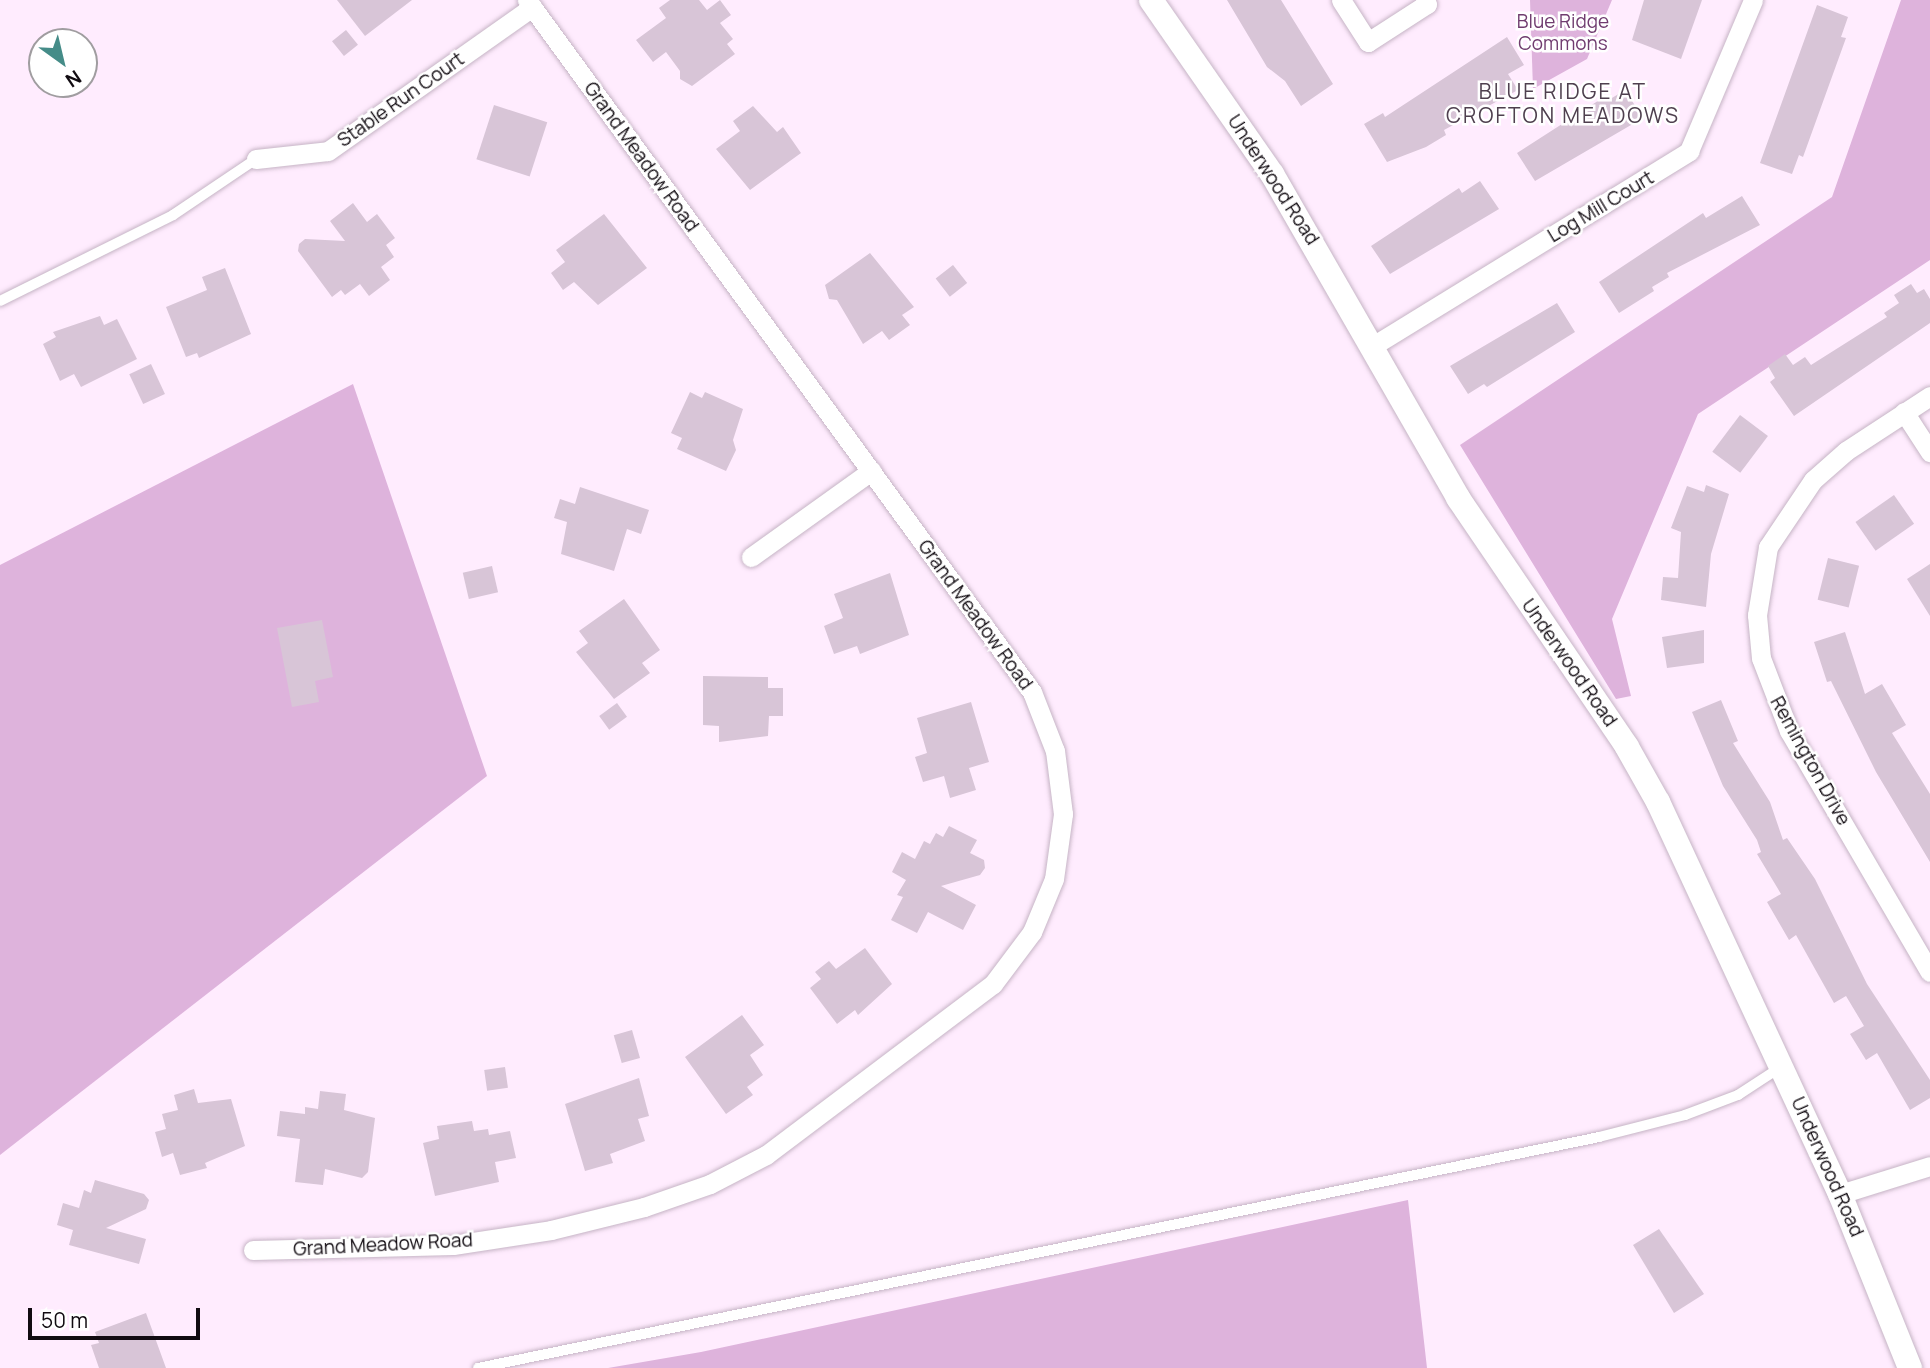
<!DOCTYPE html>
<html>
<head>
<meta charset="utf-8">
<style>
	body { margin:0 }
	#map { position:relative; width:1930px; height:1368px; overflow:hidden; background:#ffecfe; font-family:Manrope,sans-serif }
	div>[style] { position:absolute }
	.forest>* { inset:0; background:#deb3dc }
	.building>* { inset:0; background:#d8c5d7; transform-origin:0 0 }
	.roads { filter:drop-shadow(0 0 2px #c6b4c5) drop-shadow(0 0 2px #c6b4c5) }
	.service>* { height:10px; margin:-5px; padding:0 5px; transform-origin:5px; border-radius:5px; background:#fff }
	.minor>* { height:19px; margin:-9.5px; padding:0 9.5px; transform-origin:9.5px; border-radius:9.5px; background:#fff }
	.tertiary>* { height:24px; margin:-12px; padding:0 12px; transform-origin:12px; border-radius:12px; background:#fff }
	span { translate:-50% -50%; white-space:nowrap; text-align:center; line-height:1.15; -webkit-text-stroke:5px #fff; paint-order:stroke }
	.park-label { font-size:19px; color:#703c6f }
	.street-label { font-size:19px; color:#110b11 }
	.neighbourhood-label { font-size:21px; color:#4f404f; letter-spacing:2px }
	.north { position:absolute; left:28px; top:28px; width:70px; height:70px; box-sizing:border-box; background:#fff; border:2px solid #a09da0; border-radius:50%; rotate:146deg; font-size:19px; font-weight:700; line-height:28px; text-align:center; color:#110b11 }
	.north::after { content:''; display:block; margin:auto; width:24px; height:32px; background:#458c88; clip-path:polygon(50% 0,100% 100%,50% 72%,0 100%) }
	.scale { position:absolute; left:28px; top:1308px; width:172px; height:32px; box-sizing:border-box; border:4px solid #110b11; border-top:0; padding-left:9px; font-size:21px; line-height:24px; white-space:nowrap; color:#110b11; -webkit-text-stroke:5px #fff; paint-order:stroke }
</style>
</head>
<body>
<div id="map">
	<div class="forest">
		<i style="clip-path:polygon(1530px 0,1612px 0,1587px 59px,1533px 89px)"></i>
		<i style="clip-path:polygon(1901px 0,1930px 0,1930px 260px,1698px 414px,1612px 619px,1631px 696px,1616px 699px,1460px 445px,1832px 197px)"></i>
		<i style="clip-path:polygon(353px 384px,487px 776px,0 1155px,0 565px)"></i>
		<i style="clip-path:polygon(1408px 1200px,1427px 1368px,608px 1368px,701px 1352px)"></i>
	</div>
	<div class="building">
		<i style="clip-path:polygon(337px 0,412px 0,365px 36px)"></i>
		<i style="clip-path:polygon(670px 0,699px 0,707px 10px,720px 0,731px 15px,720px 23px,733px 39px,727px 44px,735px 54px,692px 86px,680px 79px,680px 71px,666px 52px,653px 62px,636px 40px,666px 18px,659px 8px)"></i>
		<i style="clip-path:polygon(1227px 0,1281px 0,1333px 84px,1301px 106px,1285px 81px,1267px 67px)"></i>
		<i style="clip-path:polygon(1644px 0,1702px 0,1681px 59px,1632px 40px)"></i>
		<i style="clip-path:polygon(1817px 5px,1848px 17px,1841px 37px,1846px 38px,1803px 157px,1799px 155px,1792px 174px,1760px 163px)"></i>
		<i style="left:346px;top:30px;width:19px;height:18px;rotate:51deg"></i>
		<i style="clip-path:polygon(1507px 37px,1524px 65px,1508px 74px,1518px 90px,1444px 130px,1446px 135px,1426px 147px,1387px 162px,1364px 124px,1383px 113px,1385px 117px)"></i>
		<i style="clip-path:polygon(1625px 90px,1643px 118px,1535px 181px,1517px 153px,1604px 97px,1607px 101px)"></i>
		<i style="left:494px;top:105px;width:56px;height:57px;rotate:18deg"></i>
		<i style="clip-path:polygon(753px 106px,777px 132px,783px 127px,801px 153px,750px 190px,716px 149px,740px 131px,733px 121px)"></i>
		<i style="clip-path:polygon(1480px 181px,1499px 209px,1390px 274px,1371px 246px,1459px 188px,1462px 193px)"></i>
		<i style="clip-path:polygon(1742px 196px,1760px 225px,1667px 273px,1669px 277px,1652px 287px,1654px 291px,1619px 313px,1599px 282px,1703px 213px,1706px 218px)"></i>
		<i style="clip-path:polygon(353px 203px,367px 222px,377px 214px,395px 238px,386px 245px,394px 257px,381px 267px,390px 280px,369px 296px,360px 284px,345px 295px,341px 290px,332px 297px,298px 251px,299px 244px,305px 239px,345px 241px,330px 221px)"></i>
		<i style="clip-path:polygon(604px 214px,647px 268px,598px 305px,574px 282px,563px 290px,551px 273px,565px 262px,556px 250px)"></i>
		<i style="clip-path:polygon(870px 253px,914px 307px,902px 315px,910px 325px,889px 340px,882px 331px,863px 344px,837px 300px,829px 299px,825px 285px)"></i>
		<i style="left:953px;top:265px;width:23px;height:22px;rotate:52deg"></i>
		<i style="clip-path:polygon(225px 268px,251px 334px,199px 358px,197px 353px,186px 357px,166px 307px,207px 290px,202px 277px)"></i>
		<i style="clip-path:polygon(1911px 284px,1917px 293px,1924px 289px,1930px 299px,1930px 323px,1794px 416px,1770px 382px,1775px 378px,1768px 366px,1785px 354px,1793px 365px,1805px 357px,1811px 365px,1887px 317px,1884px 313px,1899px 303px,1894px 295px)"></i>
		<i style="clip-path:polygon(1557px 303px,1575px 332px,1487px 387px,1484px 384px,1468px 394px,1450px 366px)"></i>
		<i style="clip-path:polygon(100px 316px,104px 325px,117px 319px,137px 359px,81px 387px,74px 374px,60px 381px,43px 344px,56px 337px,53px 332px)"></i>
		<i style="left:151px;top:364px;width:33px;height:24px;rotate:65deg"></i>
		<i style="clip-path:polygon(690px 392px,702px 398px,705px 392px,743px 409px,733px 440px,736px 450px,726px 471px,677px 449px,682px 438px,671px 433px)"></i>
		<i style="left:1740px;top:415px;width:35px;height:46px;rotate:37deg"></i>
		<i style="clip-path:polygon(1706px 485px,1729px 494px,1711px 554px,1706px 607px,1661px 600px,1663px 577px,1678px 578px,1681px 532px,1671px 528px,1687px 486px,1704px 492px)"></i>
		<i style="clip-path:polygon(580px 487px,649px 510px,641px 534px,627px 529px,614px 571px,561px 554px,567px 522px,554px 518px,560px 499px,575px 504px)"></i>
		<i style="left:1894px;top:495px;width:35px;height:47px;rotate:55deg"></i>
		<i style="left:1828px;top:558px;width:32px;height:43px;rotate:14deg"></i>
		<i style="clip-path:polygon(1930px 564px,1930px 616px,1907px 579px)"></i>
		<i style="left:492px;top:566px;width:27px;height:30px;rotate:77deg"></i>
		<i style="clip-path:polygon(890px 573px,909px 635px,860px 654px,857px 646px,834px 654px,824px 626px,843px 618px,834px 594px)"></i>
		<i style="clip-path:polygon(624px 599px,660px 650px,642px 663px,650px 673px,614px 699px,576px 652px,588px 643px,579px 631px)"></i>
		<i style="clip-path:polygon(322px 620px,333px 677px,315px 681px,319px 702px,292px 707px,277px 628px)"></i>
		<i style="clip-path:polygon(1704px 630px,1704px 663px,1667px 668px,1662px 637px)"></i>
		<i style="clip-path:polygon(1845px 632px,1865px 694px,1882px 684px,1906px 725px,1892px 733px,1930px 794px,1930px 862px,1876px 772px,1831px 681px,1827px 682px,1814px 642px)"></i>
		<i style="clip-path:polygon(703px 676px,768px 677px,768px 688px,783px 688px,783px 716px,769px 716px,768px 736px,719px 742px,719px 726px,703px 725px)"></i>
		<i style="clip-path:polygon(1721px 700px,1738px 741px,1733px 743px,1770px 802px,1783px 840px,1787px 838px,1815px 879px,1867px 984px,1930px 1080px,1930px 1098px,1910px 1110px,1877px 1053px,1866px 1060px,1850px 1034px,1864px 1026px,1846px 996px,1834px 1003px,1796px 935px,1789px 940px,1767px 902px,1781px 894px,1757px 854px,1761px 852px,1757px 840px,1723px 786px,1692px 712px)"></i>
		<i style="clip-path:polygon(971px 702px,989px 762px,969px 768px,976px 790px,950px 798px,944px 776px,923px 782px,915px 757px,927px 753px,917px 718px)"></i>
		<i style="left:617px;top:703px;width:17px;height:22px;rotate:54deg"></i>
		<i style="clip-path:polygon(949px 826px,977px 840px,970px 853px,984px 860px,985px 868px,980px 875px,941px 886px,976px 905px,963px 930px,928px 912px,917px 933px,891px 920px,903px 897px,897px 895px,906px 880px,892px 872px,902px 852px,915px 859px,924px 841px,930px 844px,936px 833px,943px 837px)"></i>
		<i style="clip-path:polygon(865px 948px,892px 984px,858px 1015px,855px 1010px,837px 1024px,810px 988px,821px 979px,815px 972px,829px 961px,836px 969px)"></i>
		<i style="clip-path:polygon(742px 1015px,764px 1045px,750px 1055px,763px 1075px,747px 1087px,753px 1095px,726px 1114px,685px 1057px)"></i>
		<i style="left:632px;top:1030px;width:29px;height:19px;rotate:74deg"></i>
		<i style="left:505px;top:1067px;width:21px;height:21px;rotate:82deg"></i>
		<i style="clip-path:polygon(639px 1078px,649px 1116px,638px 1119px,645px 1141px,610px 1154px,613px 1163px,585px 1171px,565px 1104px)"></i>
		<i style="clip-path:polygon(194px 1089px,198px 1103px,231px 1099px,245px 1146px,205px 1163px,207px 1168px,180px 1175px,173px 1153px,162px 1157px,155px 1132px,166px 1129px,162px 1114px,178px 1110px,174px 1095px)"></i>
		<i style="clip-path:polygon(320px 1091px,346px 1094px,344px 1110px,375px 1118px,368px 1172px,362px 1178px,325px 1169px,323px 1185px,295px 1182px,300px 1139px,277px 1136px,280px 1111px,305px 1114px,305px 1107px,318px 1109px)"></i>
		<i style="clip-path:polygon(472px 1121px,474px 1131px,488px 1129px,489px 1135px,510px 1131px,516px 1158px,495px 1162px,499px 1182px,435px 1196px,423px 1143px,439px 1139px,437px 1126px)"></i>
		<i style="clip-path:polygon(95px 1180px,144px 1194px,149px 1200px,146px 1209px,106px 1228px,146px 1239px,139px 1264px,69px 1245px,73px 1230px,57px 1225px,63px 1203px,79px 1208px,84px 1190px,91px 1193px)"></i>
		<i style="clip-path:polygon(1659px 1229px,1704px 1294px,1674px 1313px,1633px 1245px)"></i>
		<i style="clip-path:polygon(146px 1313px,166px 1368px,99px 1368px,91px 1345px,99px 1343px,95px 1332px)"></i>
	</div>
	<div class="roads">
		<div class="service">
			<i style="left:0;top:301px;width:193px;rotate:-26.4deg"></i>
			<i style="left:173px;top:215px;width:100px;rotate:-34deg"></i>
			<i style="left:478px;top:1368px;width:1145px;rotate:-11.64deg"></i>
			<i style="left:1599px;top:1137px;width:89px;rotate:-14.3deg"></i>
			<i style="left:1685px;top:1115px;width:57px;rotate:-20.7deg"></i>
			<i style="left:1738px;top:1095px;width:51px;rotate:-33.1deg"></i>
		</div>
		<div class="minor">
			<i style="left:1341px;top:0;width:50px;rotate:57.3deg"></i>
			<i style="left:1368px;top:42px;width:70px;rotate:-32.8deg"></i>
			<i style="left:1427px;top:4px;width:4px;rotate:-117deg"></i>
			<i style="left:256px;top:159px;width:72px;rotate:-6.3deg"></i>
			<i style="left:328px;top:151px;width:250px;rotate:-35.2deg"></i>
			<i style="left:1371px;top:347px;width:374px;rotate:-31.6deg"></i>
			<i style="left:1689px;top:151px;width:164px;rotate:-67deg"></i>
			<i style="left:1930px;top:396px;width:100px;rotate:146.8deg"></i>
			<i style="left:1846px;top:451px;width:44px;rotate:138.7deg"></i>
			<i style="left:1813px;top:480px;width:81px;rotate:123.9deg"></i>
			<i style="left:1768px;top:547px;width:69px;rotate:99.2deg"></i>
			<i style="left:1757px;top:615px;width:43px;rotate:84.7deg"></i>
			<i style="left:1761px;top:658px;width:78px;rotate:69deg"></i>
			<i style="left:1789px;top:731px;width:279px;rotate:59.7deg"></i>
			<i style="left:1904px;top:412px;width:48px;rotate:57deg"></i>
			<i style="left:751px;top:557px;width:148px;rotate:-35.6deg"></i>
			<i style="left:1840px;top:1194px;width:94px;rotate:-17.3deg"></i>
			<i style="left:253px;top:1250px;width:200px;rotate:-1.4deg"></i>
			<i style="left:453px;top:1245px;width:99px;rotate:-8.7deg"></i>
			<i style="left:551px;top:1230px;width:96px;rotate:-13.9deg"></i>
			<i style="left:644px;top:1207px;width:70px;rotate:-19.2deg"></i>
			<i style="left:710px;top:1184px;width:63px;rotate:-27.4deg"></i>
			<i style="left:766px;top:1155px;width:284px;rotate:-37deg"></i>
			<i style="left:993px;top:984px;width:65px;rotate:-53.1deg"></i>
			<i style="left:1032px;top:932px;width:57px;rotate:-67.5deg"></i>
			<i style="left:1054px;top:879px;width:66px;rotate:-82.1deg"></i>
			<i style="left:1063px;top:814px;width:64px;rotate:-97.2deg"></i>
			<i style="left:1055px;top:751px;width:63px;rotate:-111.3deg"></i>
			<i style="left:1032px;top:692px;width:857px;rotate:-126.12deg"></i>
		</div>
		<div class="tertiary">
			<i style="left:1151px;top:0;width:212px;rotate:55.2deg"></i>
			<i style="left:1272px;top:174px;width:374px;rotate:60.1deg"></i>
			<i style="left:1458px;top:498px;width:301px;rotate:55.8deg"></i>
			<i style="left:1627px;top:747px;width:63px;rotate:60.6deg"></i>
			<i style="left:1658px;top:802px;width:432px;rotate:65.1deg"></i>
			<i style="left:1840px;top:1194px;width:188px;rotate:68.1deg"></i>
		</div>
	</div>
	<div class="park-label">
		<span style="left:1563px;top:33px">Blue Ridge<br>Commons</span>
	</div>
	<div class="street-label">
		<span style="left:401px;top:100px;rotate:-35deg">Stable Run Court</span>
		<span style="left:641px;top:157px;rotate:54deg">Grand Meadow Road</span>
		<span style="left:1273px;top:180px;rotate:57deg">Underwood Road</span>
		<span style="left:1601px;top:207px;rotate:-31deg">Log Mill Court</span>
		<span style="left:975px;top:615px;rotate:54deg">Grand Meadow Road</span>
		<span style="left:1569px;top:663px;rotate:55deg">Underwood Road</span>
		<span style="left:1810px;top:761px;rotate:61deg">Remington Drive</span>
		<span style="left:1827px;top:1167px;rotate:66deg">Underwood Road</span>
		<span style="left:383px;top:1245px;rotate:-3deg">Grand Meadow Road</span>
	</div>
	<div class="neighbourhood-label">
		<span style="left:1563px;top:103px">BLUE RIDGE AT<br>CROFTON MEADOWS</span>
	</div>
	<div class="north">N</div>
	<div class="scale">50 m</div>
</div>
</body>
</html>
